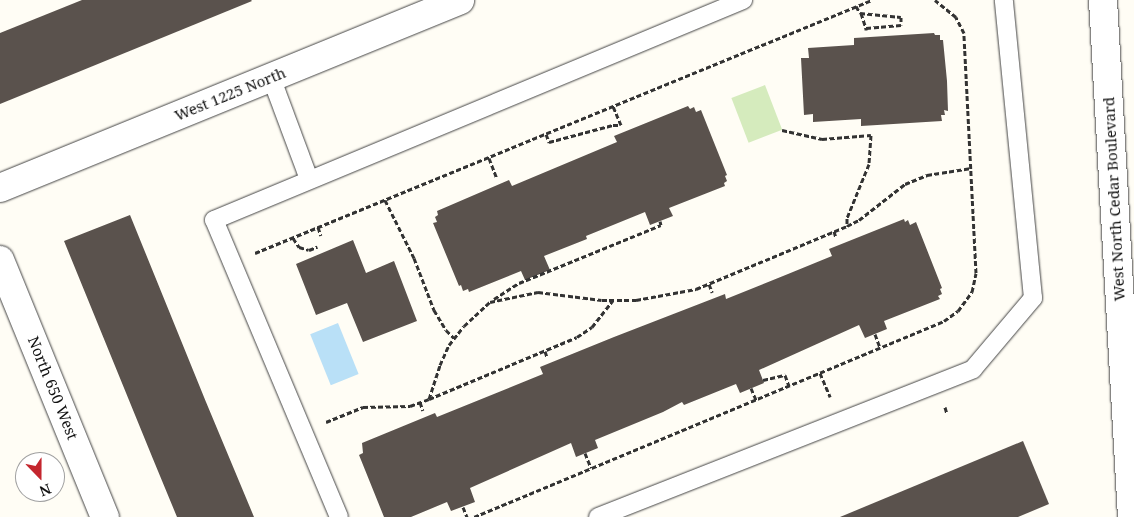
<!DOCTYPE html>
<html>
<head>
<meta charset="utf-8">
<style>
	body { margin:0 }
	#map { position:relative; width:1134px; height:517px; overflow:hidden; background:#fffdf5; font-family:"Noto Serif",serif }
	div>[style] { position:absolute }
	.green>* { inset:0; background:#d5ebbd; transform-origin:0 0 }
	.water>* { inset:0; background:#b9e0f7; transform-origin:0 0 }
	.building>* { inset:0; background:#5a524d }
	.path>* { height:3px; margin-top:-1.5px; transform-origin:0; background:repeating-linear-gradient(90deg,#333 0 5px,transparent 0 7.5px) }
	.roads { filter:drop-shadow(0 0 1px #444) drop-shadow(0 0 1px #444) }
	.lane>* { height:18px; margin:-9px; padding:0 9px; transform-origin:9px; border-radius:9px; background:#fff }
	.street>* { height:28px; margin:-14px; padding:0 14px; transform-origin:14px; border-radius:14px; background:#fff }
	span { translate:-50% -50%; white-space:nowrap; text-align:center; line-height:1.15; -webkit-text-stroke:5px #fff; paint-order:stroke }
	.street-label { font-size:15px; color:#111 }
	.north { position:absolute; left:15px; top:452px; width:50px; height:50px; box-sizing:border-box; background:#fff; border:1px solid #a0a0a0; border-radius:50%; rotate:158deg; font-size:14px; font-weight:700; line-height:20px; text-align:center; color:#111 }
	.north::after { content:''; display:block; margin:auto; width:18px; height:22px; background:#c4262e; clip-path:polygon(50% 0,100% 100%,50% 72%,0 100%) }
</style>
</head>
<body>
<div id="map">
	<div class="green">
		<i style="left:765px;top:85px;width:48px;height:36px;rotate:69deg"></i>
	</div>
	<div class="water">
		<i style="left:338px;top:323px;width:55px;height:30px;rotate:68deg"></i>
	</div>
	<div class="building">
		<i style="clip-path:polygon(82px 0,251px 0,252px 1px,0 104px,0 33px)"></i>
		<i style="clip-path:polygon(934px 33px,935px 35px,940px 35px,940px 40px,943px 40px,947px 81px,948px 111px,944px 110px,945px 115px,941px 115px,942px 121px,861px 126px,861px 119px,813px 122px,813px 114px,804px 115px,801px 58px,809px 58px,808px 48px,854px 45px,854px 38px)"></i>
		<i style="clip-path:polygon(688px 106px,690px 109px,694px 107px,696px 112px,701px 110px,727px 175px,725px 176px,727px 181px,724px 183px,725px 186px,669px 208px,673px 216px,650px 225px,645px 212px,586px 236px,587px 239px,544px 256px,550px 270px,525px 280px,521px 271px,469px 292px,468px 289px,463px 291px,461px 285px,459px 286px,433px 223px,437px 222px,435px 217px,438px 215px,437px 211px,509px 180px,512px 186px,617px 142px,614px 136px)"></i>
		<i style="clip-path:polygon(130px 215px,206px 402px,254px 517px,177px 517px,153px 459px,64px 241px)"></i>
		<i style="clip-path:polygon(904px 219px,905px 222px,908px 220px,910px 225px,916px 222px,942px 288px,940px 289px,942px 294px,938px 296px,940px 299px,884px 321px,887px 329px,865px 338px,859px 325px,759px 370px,764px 383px,740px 393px,736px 384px,684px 405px,682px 402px,663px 412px,595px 440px,598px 448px,576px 457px,571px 443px,470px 488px,475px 502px,451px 511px,447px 502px,411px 517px,384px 517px,359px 455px,363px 453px,362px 443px,435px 413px,437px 417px,543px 374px,540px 367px,614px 337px,725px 294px,726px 299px,788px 274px,832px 256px,829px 249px)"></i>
		<i style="clip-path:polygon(353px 240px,366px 273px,394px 261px,417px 321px,363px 342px,347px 303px,316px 315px,296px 264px)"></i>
		<i style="clip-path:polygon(1023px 441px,1049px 504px,1018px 517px,840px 517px)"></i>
	</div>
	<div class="path">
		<i style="left:856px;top:6px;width:8px;rotate:60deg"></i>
		<i style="left:860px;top:13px;width:41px;rotate:5.6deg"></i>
		<i style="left:901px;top:17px;width:8px;rotate:90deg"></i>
		<i style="left:901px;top:25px;width:35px;rotate:175deg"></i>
		<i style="left:866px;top:28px;width:2px;rotate:90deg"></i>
		<i style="left:861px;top:13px;width:16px;rotate:72deg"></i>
		<i style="left:782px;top:130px;width:41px;rotate:12.7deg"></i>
		<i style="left:822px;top:139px;width:49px;rotate:-4.7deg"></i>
		<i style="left:871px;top:135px;width:29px;rotate:94deg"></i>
		<i style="left:869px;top:164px;width:58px;rotate:112.2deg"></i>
		<i style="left:847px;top:218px;width:8px;rotate:90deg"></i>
		<i style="left:546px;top:134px;width:9px;rotate:69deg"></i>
		<i style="left:549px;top:142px;width:66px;rotate:-14.9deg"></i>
		<i style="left:613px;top:125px;width:8px"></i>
		<i style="left:621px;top:125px;width:21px;rotate:-113deg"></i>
		<i style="left:489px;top:158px;width:22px;rotate:69deg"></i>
		<i style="left:385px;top:200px;width:65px;rotate:63.4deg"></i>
		<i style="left:414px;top:258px;width:56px;rotate:69deg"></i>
		<i style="left:434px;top:310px;width:23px;rotate:59deg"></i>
		<i style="left:446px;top:330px;width:11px;rotate:45deg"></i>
		<i style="left:318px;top:227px;width:9px;rotate:72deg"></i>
		<i style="left:834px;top:231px;width:7px;rotate:74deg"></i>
		<i style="left:293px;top:238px;width:11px;rotate:56deg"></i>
		<i style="left:299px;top:247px;width:10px;rotate:17deg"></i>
		<i style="left:309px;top:250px;width:9px;rotate:-21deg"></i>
		<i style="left:255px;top:253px;width:667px;rotate:-22.3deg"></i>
		<i style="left:709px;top:284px;width:9px;rotate:69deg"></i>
		<i style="left:494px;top:299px;width:30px;rotate:-33deg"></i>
		<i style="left:519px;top:283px;width:153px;rotate:-22.2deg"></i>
		<i style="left:661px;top:225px;width:4px;rotate:-104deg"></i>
		<i style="left:875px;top:334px;width:15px;rotate:70deg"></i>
		<i style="left:545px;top:351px;width:6px;rotate:72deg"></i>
		<i style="left:820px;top:373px;width:26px;rotate:67deg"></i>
		<i style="left:763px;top:380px;width:23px;rotate:-13deg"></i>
		<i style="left:785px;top:375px;width:12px;rotate:70deg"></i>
		<i style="left:751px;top:388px;width:13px;rotate:67deg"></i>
		<i style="left:429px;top:399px;width:160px;rotate:-22.7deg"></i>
		<i style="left:577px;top:337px;width:18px;rotate:-34deg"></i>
		<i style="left:592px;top:327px;width:34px;rotate:-52deg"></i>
		<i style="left:420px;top:402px;width:9px;rotate:72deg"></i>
		<i style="left:945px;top:407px;width:7px;rotate:74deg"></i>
		<i style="left:326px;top:422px;width:40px;rotate:-22deg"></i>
		<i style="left:363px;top:407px;width:47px;rotate:-1.2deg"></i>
		<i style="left:410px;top:406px;width:20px;rotate:-20deg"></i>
		<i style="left:429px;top:399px;width:36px;rotate:-72deg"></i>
		<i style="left:440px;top:365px;width:22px;rotate:-66deg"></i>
		<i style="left:449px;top:345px;width:24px;rotate:-52deg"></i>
		<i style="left:464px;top:326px;width:35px;rotate:-43deg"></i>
		<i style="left:490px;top:302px;width:49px;rotate:-11.8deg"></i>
		<i style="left:538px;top:292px;width:64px;rotate:7.1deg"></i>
		<i style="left:602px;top:300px;width:34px"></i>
		<i style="left:636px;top:300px;width:61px;rotate:-10.4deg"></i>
		<i style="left:696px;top:289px;width:164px;rotate:-22.6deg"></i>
		<i style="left:847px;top:226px;width:13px;rotate:-27deg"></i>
		<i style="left:859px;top:220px;width:58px;rotate:-38deg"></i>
		<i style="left:905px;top:184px;width:24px;rotate:-22deg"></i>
		<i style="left:927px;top:175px;width:45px;rotate:-9deg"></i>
		<i style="left:585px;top:453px;width:16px;rotate:68deg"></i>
		<i style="left:463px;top:507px;width:11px;rotate:68deg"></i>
		<i style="left:474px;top:517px;width:509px;rotate:-22.64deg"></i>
		<i style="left:944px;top:321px;width:17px;rotate:-36deg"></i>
		<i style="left:958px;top:311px;width:24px;rotate:-54deg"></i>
		<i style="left:972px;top:292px;width:19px;rotate:-78deg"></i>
		<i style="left:976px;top:273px;width:240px;rotate:-92.9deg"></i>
		<i style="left:964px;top:33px;width:18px;rotate:-117deg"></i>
		<i style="left:956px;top:17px;width:27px;rotate:-141deg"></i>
	</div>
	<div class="roads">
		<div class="lane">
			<i style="left:271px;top:77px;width:109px;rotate:69.6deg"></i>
			<i style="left:339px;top:517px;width:322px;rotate:-112.8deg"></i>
			<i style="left:214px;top:220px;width:573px;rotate:-22.58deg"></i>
			<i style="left:598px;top:517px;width:403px;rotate:-21.5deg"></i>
			<i style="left:973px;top:369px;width:93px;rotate:-49.8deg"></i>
			<i style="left:1033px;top:298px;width:299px;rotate:-95.6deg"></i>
		</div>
		<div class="street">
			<i style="left:1103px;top:0;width:518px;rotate:86.79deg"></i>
			<i style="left:0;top:188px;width:497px;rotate:-22.2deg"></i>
			<i style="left:0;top:260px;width:278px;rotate:67.8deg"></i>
		</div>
	</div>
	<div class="street-label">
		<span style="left:230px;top:94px;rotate:-22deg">West 1225 North</span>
		<span style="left:1114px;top:199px;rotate:-93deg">West North Cedar Boulevard</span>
		<span style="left:53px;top:388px;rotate:68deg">North 650 West</span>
	</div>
	<div class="north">N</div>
</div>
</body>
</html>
